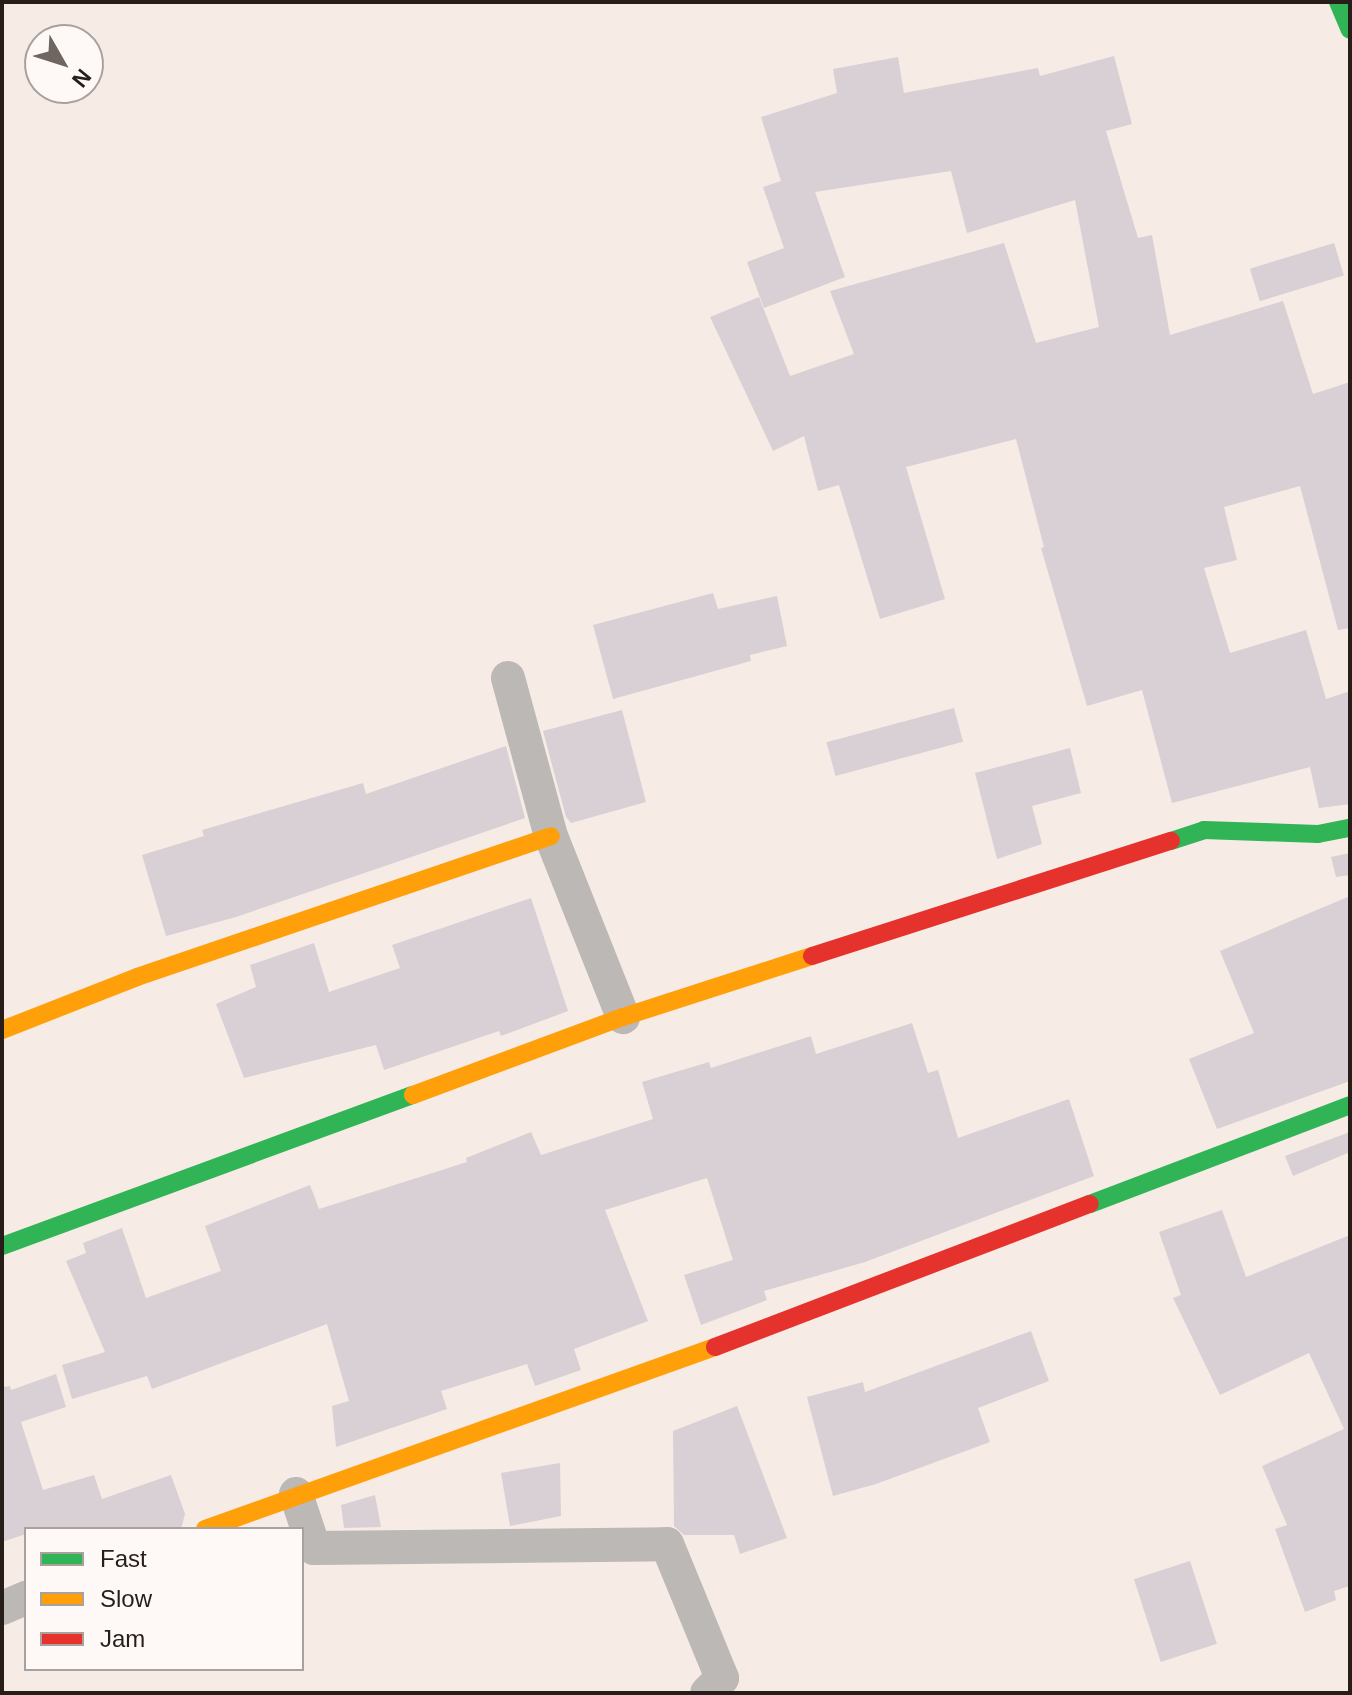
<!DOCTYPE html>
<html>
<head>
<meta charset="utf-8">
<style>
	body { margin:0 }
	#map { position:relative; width:1352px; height:1695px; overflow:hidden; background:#f6ebe5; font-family:Arial,sans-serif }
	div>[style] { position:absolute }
	.building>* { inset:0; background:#d9d0d5; transform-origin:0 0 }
	.street>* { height:34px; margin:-17px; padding:0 17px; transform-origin:17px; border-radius:17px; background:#bbb8b5 }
	.fast>* { height:18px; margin:-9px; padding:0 9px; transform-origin:9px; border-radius:9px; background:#30b455 }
	.slow>* { height:18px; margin:-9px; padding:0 9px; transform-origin:9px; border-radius:9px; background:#ff9f0a }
	.jam>* { height:18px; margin:-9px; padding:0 9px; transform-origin:9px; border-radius:9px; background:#e5322d }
	span { translate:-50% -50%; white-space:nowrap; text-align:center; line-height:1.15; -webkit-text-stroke:6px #fef9f6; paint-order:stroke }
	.frame { position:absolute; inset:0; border:4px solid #271e1a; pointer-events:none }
	.legend { position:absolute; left:24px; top:1527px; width:280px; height:144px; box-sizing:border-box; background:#fef9f6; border:2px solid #a8a19e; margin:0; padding:10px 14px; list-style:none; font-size:24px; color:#271e1a }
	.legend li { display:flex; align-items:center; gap:16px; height:40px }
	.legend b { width:40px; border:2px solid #a8a19e }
	.north { position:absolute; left:24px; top:24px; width:80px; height:80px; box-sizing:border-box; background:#fef9f6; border:2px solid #a8a19e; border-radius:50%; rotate:129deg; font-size:22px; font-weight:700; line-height:32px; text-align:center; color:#271e1a }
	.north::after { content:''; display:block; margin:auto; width:28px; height:36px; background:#6f6661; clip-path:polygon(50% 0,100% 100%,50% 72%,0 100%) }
</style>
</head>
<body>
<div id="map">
	<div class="building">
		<i style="clip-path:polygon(1114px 56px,1132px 124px,1106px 131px,1138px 238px,1152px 235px,1170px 335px,1283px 301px,1313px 394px,1350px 382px,1350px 628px,1338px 630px,1300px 486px,1224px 507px,1237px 560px,1204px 568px,1230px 653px,1306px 630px,1326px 699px,1350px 691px,1350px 804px,1319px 808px,1310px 767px,1172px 803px,1142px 690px,1087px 706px,1041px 548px,1044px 547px,1016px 439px,906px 467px,945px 599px,880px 619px,839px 485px,818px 491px,804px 436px,773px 451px,710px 317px,759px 297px,790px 376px,854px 354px,830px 291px,1004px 243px,1036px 343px,1099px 327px,1075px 200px,967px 233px,951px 171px,815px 192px,845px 277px,764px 308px,747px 262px,784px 248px,763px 187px,781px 181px,761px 117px,837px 93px,833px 69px,898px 57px,904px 93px,1038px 68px,1040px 76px)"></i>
		<i style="left:1334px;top:243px;width:34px;height:88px;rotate:73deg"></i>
		<i style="clip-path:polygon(713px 593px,718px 609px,777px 596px,787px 646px,750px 655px,751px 661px,613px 699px,593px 625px)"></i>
		<i style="left:954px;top:708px;width:35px;height:132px;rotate:75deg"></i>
		<i style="clip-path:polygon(622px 710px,646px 802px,571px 823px,566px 817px,543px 731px)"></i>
		<i style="clip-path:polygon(506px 746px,525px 818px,236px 917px,166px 936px,142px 855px,204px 836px,202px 830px,363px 783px,366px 794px)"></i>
		<i style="clip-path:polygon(1070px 748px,1081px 793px,1032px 806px,1042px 844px,997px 859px,975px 773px)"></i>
		<i style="clip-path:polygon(1350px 853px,1350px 875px,1336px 877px,1331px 857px)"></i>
		<i style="clip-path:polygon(1350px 896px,1350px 1081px,1217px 1129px,1189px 1059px,1254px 1033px,1220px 951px)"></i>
		<i style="clip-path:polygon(531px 898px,568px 1011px,501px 1036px,499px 1031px,384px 1070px,376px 1045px,244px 1078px,216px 1004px,256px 987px,250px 965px,314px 943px,329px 992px,400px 968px,392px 945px)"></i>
		<i style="clip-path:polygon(912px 1023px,928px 1073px,938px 1070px,958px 1138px,1069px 1099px,1094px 1176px,865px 1262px,764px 1291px,767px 1300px,701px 1325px,684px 1275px,733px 1260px,707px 1178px,605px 1210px,648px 1321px,574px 1349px,581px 1370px,535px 1386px,527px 1364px,441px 1391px,447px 1409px,336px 1447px,332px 1406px,349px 1401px,327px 1324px,152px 1389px,147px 1376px,72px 1399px,62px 1365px,105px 1352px,66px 1261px,86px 1253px,83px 1243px,122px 1228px,146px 1298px,221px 1271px,205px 1226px,310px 1185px,319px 1209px,467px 1162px,466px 1158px,531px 1132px,541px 1155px,653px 1119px,642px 1082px,709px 1062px,711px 1068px,811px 1036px,816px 1054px)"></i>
		<i style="clip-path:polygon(1350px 1132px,1350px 1152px,1293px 1176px,1285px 1156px)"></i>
		<i style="clip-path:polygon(1222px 1210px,1246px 1277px,1350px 1235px,1350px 1586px,1334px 1591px,1336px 1600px,1305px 1612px,1275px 1529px,1287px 1525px,1262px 1466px,1344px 1429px,1309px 1353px,1220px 1395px,1173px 1298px,1181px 1295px,1159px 1232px)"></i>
		<i style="clip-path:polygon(1031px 1331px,1049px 1381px,978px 1408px,990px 1442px,876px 1484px,833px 1496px,807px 1397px,863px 1382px,865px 1392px)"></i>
		<i style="clip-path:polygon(56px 1374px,66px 1407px,21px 1422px,43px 1490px,94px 1475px,102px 1499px,171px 1475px,185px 1514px,181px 1529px,26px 1529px,26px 1534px,2px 1542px,2px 1387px,10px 1386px,11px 1390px)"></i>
		<i style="clip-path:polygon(737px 1406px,787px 1538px,740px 1554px,734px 1535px,684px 1535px,674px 1526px,673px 1431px)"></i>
		<i style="clip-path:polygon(560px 1463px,561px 1516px,510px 1526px,501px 1473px)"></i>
		<i style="clip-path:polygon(375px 1495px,381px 1527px,344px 1528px,341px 1505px)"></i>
		<i style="left:1190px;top:1561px;width:87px;height:59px;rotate:72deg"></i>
	</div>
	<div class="street">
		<i style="left:508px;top:678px;width:164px;rotate:74.8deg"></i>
		<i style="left:551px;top:836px;width:195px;rotate:68.3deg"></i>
		<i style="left:296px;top:1494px;width:57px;rotate:71.6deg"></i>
		<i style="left:314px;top:1548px;width:353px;rotate:-0.6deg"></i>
		<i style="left:667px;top:1544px;width:145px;rotate:67.7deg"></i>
		<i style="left:722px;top:1678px;width:21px;rotate:135deg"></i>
		<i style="left:2px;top:1608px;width:26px;rotate:-23deg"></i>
	</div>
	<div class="fast">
		<i style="left:1338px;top:2px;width:30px;rotate:67deg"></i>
		<i style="left:1171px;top:841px;width:35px;rotate:-18deg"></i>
		<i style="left:1204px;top:830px;width:114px;rotate:2deg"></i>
		<i style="left:1318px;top:834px;width:33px;rotate:-11deg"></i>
		<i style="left:1090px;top:1204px;width:278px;rotate:-20.8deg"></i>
		<i style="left:2px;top:1246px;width:438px;rotate:-20.2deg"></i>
	</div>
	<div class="slow">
		<i style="left:2px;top:1030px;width:145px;rotate:-21.4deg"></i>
		<i style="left:137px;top:977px;width:437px;rotate:-18.8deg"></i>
		<i style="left:413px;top:1095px;width:224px;rotate:-20.4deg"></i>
		<i style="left:623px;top:1017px;width:199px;rotate:-17.9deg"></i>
		<i style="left:205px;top:1529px;width:542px;rotate:-19.64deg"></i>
	</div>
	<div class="jam">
		<i style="left:812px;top:956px;width:377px;rotate:-17.8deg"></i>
		<i style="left:715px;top:1347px;width:401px;rotate:-20.9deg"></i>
	</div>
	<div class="frame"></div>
	<ul class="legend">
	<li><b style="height:10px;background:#30b455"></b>Fast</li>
	<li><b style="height:10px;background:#ff9f0a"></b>Slow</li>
	<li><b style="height:10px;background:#e5322d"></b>Jam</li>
	</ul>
	<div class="north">N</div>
</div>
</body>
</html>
